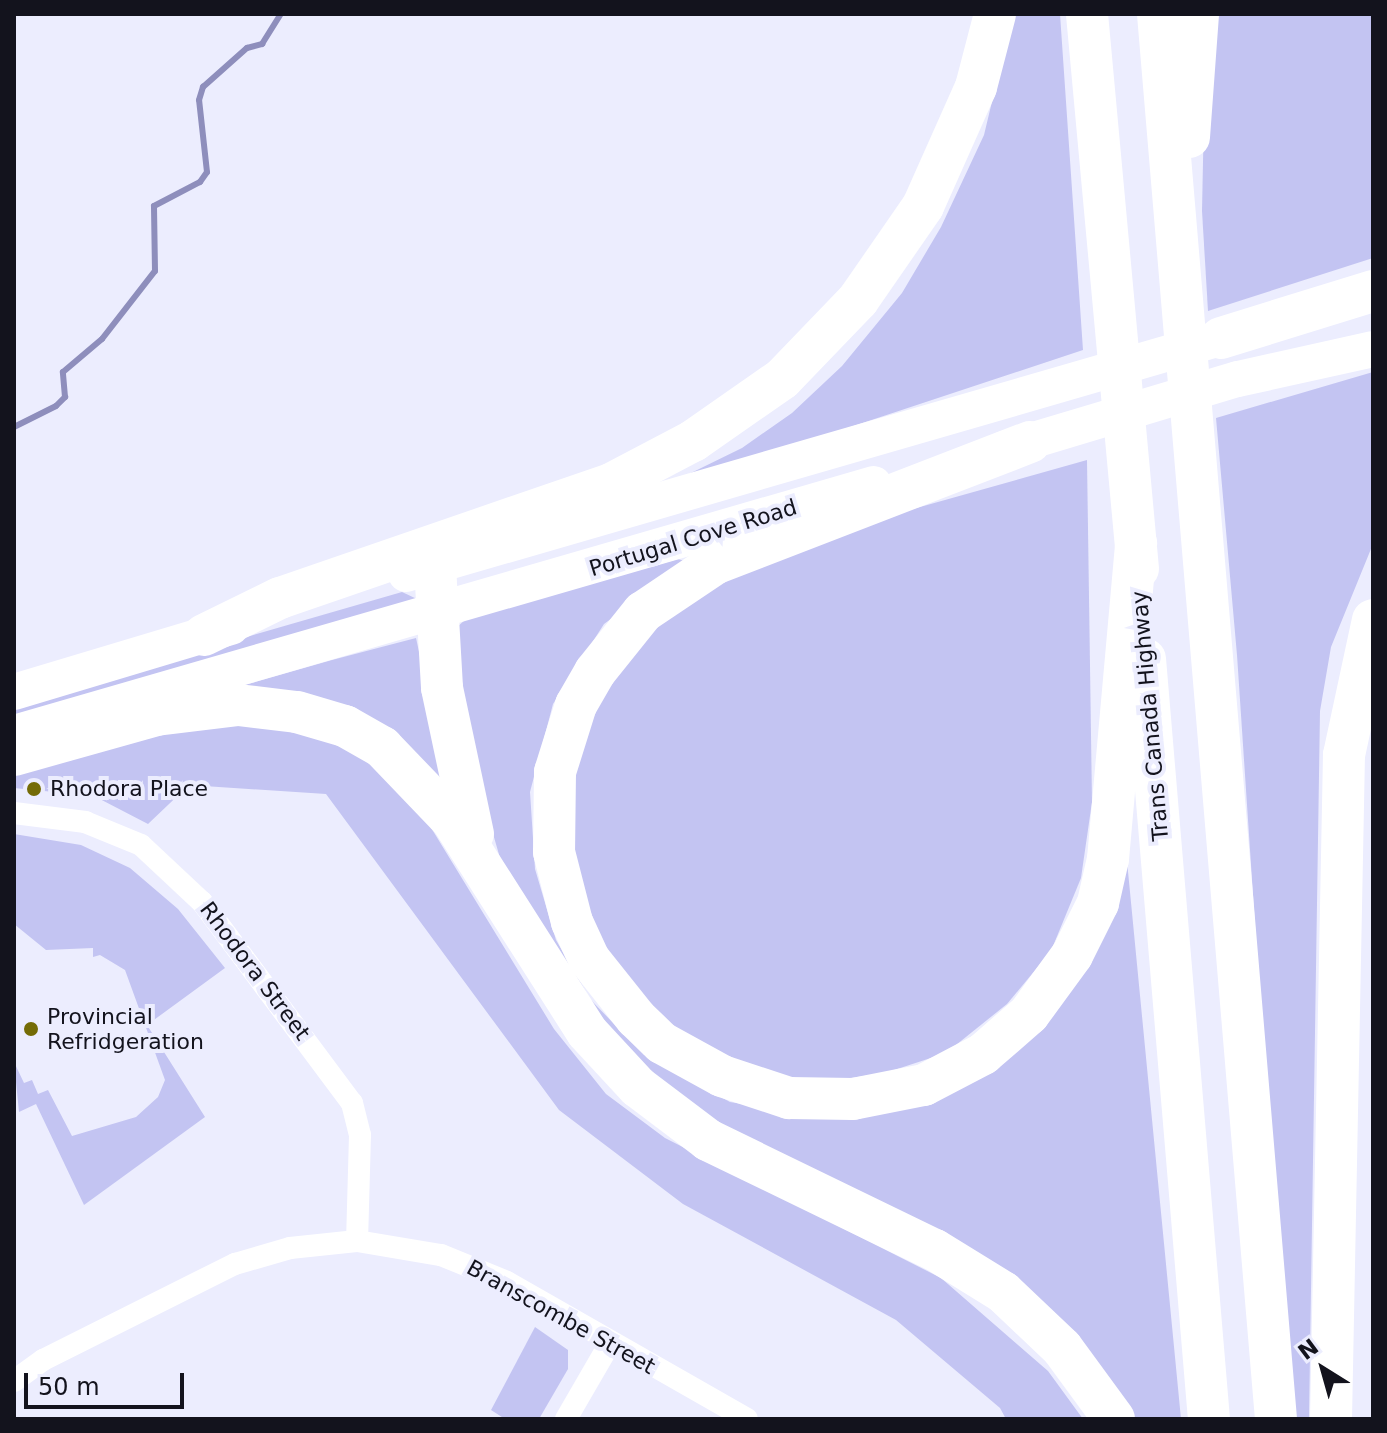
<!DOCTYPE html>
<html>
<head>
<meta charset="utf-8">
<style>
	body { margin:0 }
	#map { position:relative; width:1387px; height:1433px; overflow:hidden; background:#ecedfe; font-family:"DejaVu Sans",sans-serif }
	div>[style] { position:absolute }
	.green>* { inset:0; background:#c3c4f2 }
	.stream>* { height:6px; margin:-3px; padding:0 3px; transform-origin:3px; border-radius:3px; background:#8e8ebc }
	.minor>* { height:22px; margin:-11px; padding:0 11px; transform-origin:11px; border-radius:11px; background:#fff }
	.primary>* { height:36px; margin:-18px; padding:0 18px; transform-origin:18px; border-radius:18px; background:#fff }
	.motorway>* { height:42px; margin:-21px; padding:0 21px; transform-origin:21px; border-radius:21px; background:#fff }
	.dots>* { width:22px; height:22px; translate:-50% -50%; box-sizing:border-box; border:4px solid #ecedfe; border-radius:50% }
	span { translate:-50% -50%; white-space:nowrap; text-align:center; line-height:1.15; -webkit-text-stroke:8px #ecedfe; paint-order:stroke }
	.street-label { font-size:22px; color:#13131d }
	.poi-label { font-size:22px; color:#13131d }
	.left { translate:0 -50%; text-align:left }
	.frame { position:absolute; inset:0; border:16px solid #13131d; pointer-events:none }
	.north { position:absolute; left:1283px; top:1329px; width:80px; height:80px; -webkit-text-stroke:6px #ecedfe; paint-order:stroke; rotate:323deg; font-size:22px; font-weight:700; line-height:32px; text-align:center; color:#13131d }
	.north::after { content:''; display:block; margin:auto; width:28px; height:36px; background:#13131d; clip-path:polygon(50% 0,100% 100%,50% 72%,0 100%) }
	.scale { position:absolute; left:24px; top:1373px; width:160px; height:36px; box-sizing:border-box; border:4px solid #13131d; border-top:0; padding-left:10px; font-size:24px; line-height:28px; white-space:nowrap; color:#13131d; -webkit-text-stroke:6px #ecedfe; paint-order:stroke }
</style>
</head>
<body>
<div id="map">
	<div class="green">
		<i style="clip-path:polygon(1013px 14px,1060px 14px,1083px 350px,648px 494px,742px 448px,792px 413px,842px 366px,902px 293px,941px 227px,984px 135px)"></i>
		<i style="clip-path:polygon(1206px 14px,1373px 14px,1373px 258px,1208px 311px,1202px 211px)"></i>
		<i style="clip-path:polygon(1373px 372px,1373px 544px,1331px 647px,1320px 711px,1309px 1419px,1288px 1419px,1237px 655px,1216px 418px)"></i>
		<i style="clip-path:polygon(1087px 460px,1092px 802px,1081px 878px,1051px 951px,1007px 1004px,946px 1053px,885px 1073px,822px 1082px,756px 1075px,657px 1020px,590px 940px,562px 824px,600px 677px,702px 586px,817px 536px)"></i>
		<i style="clip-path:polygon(678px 559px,688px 562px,604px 624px,553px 704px,530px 792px,535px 869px,556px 940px,590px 999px,644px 1055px,730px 1102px,808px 1115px,979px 1066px,1124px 830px,1181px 1419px,1126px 1419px,1086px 1359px,644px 1084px,509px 889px,458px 713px,456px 628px,466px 619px)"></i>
		<i style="clip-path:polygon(402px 592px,417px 599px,14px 721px,14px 704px)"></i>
		<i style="clip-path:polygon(416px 638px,452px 801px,234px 688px,332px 660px)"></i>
		<i style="clip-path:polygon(217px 716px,311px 729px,397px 772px,554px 1029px,606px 1094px,665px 1138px,941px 1278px,1048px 1371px,1083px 1419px,1006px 1419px,1000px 1408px,896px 1320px,683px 1204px,559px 1110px,326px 794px,189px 785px,148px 824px,94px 796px,14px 788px,14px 773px)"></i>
		<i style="clip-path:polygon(14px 834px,81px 845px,130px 868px,178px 909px,225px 968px,147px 1025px,205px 1117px,84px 1205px,36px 1104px,19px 1112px,14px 1062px,24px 1083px,32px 1080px,38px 1094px,48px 1090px,72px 1136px,136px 1117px,158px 1097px,165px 1080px,125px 970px,100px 955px,93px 957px,93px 948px,46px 950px,14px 924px)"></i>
		<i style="clip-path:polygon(535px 1327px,568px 1350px,568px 1369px,539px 1419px,505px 1419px,491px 1410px)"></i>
	</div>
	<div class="stream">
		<i style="left:14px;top:427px;width:47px;rotate:-26.6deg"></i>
		<i style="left:56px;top:406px;width:13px;rotate:-45deg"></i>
		<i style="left:65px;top:397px;width:25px;rotate:-95deg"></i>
		<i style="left:63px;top:372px;width:51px;rotate:-40.2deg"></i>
		<i style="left:102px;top:339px;width:86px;rotate:-52.1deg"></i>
		<i style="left:155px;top:271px;width:65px;rotate:-90.9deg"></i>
		<i style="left:154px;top:206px;width:52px;rotate:-27.6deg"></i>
		<i style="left:200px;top:182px;width:12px;rotate:-55deg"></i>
		<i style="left:207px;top:172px;width:72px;rotate:-96.3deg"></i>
		<i style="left:199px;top:100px;width:14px;rotate:-73deg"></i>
		<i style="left:203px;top:87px;width:59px;rotate:-41.6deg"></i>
		<i style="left:247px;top:48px;width:16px;rotate:-15deg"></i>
		<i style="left:262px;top:44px;width:36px;rotate:-58deg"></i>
	</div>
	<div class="minor">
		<i style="left:14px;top:813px;width:72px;rotate:7.2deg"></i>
		<i style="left:85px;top:822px;width:61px;rotate:22.3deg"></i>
		<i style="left:141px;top:845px;width:83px;rotate:43.1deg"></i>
		<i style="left:202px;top:902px;width:251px;rotate:53.3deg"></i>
		<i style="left:352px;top:1103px;width:33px;rotate:76deg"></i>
		<i style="left:360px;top:1135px;width:106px;rotate:91.6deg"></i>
		<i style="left:14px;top:1381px;width:36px;rotate:-36deg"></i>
		<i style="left:43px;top:1360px;width:215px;rotate:-26.6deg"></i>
		<i style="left:235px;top:1264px;width:57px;rotate:-16.2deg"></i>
		<i style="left:290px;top:1248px;width:67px;rotate:-6deg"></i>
		<i style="left:357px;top:1241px;width:85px;rotate:9.5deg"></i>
		<i style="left:441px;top:1255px;width:71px;rotate:22.2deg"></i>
		<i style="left:507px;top:1282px;width:276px;rotate:29.7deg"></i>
		<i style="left:566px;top:1419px;width:88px;rotate:-59.9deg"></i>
	</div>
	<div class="primary">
		<i style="left:1004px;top:449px;width:244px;rotate:-16.7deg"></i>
		<i style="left:1238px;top:379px;width:138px;rotate:-12.5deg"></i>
		<i style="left:406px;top:574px;width:837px;rotate:-16.16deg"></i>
		<i style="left:14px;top:692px;width:227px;rotate:-16.7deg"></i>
		<i style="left:14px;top:733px;width:895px;rotate:-16.15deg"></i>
	</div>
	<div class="motorway">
		<i style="left:1087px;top:14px;width:557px;rotate:84.75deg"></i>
		<i style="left:1158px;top:14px;width:1410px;rotate:85.2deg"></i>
		<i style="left:1189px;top:137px;width:123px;rotate:-85.8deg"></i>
		<i style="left:1221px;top:338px;width:159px;rotate:-17.2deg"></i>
		<i style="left:1030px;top:442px;width:337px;rotate:158.9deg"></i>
		<i style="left:716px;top:563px;width:88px;rotate:146.1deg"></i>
		<i style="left:643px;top:612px;width:77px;rotate:128.7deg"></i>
		<i style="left:595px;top:672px;width:38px;rotate:120deg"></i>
		<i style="left:576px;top:705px;width:70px;rotate:107.4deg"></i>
		<i style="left:555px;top:772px;width:80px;rotate:90.7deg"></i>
		<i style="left:554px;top:852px;width:72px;rotate:75.6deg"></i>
		<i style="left:572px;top:922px;width:41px;rotate:65.3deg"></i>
		<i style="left:589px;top:959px;width:75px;rotate:51.5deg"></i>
		<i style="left:636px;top:1018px;width:36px;rotate:44deg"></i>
		<i style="left:662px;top:1043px;width:68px;rotate:28.8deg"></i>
		<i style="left:722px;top:1076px;width:71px;rotate:18.2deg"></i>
		<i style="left:789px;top:1098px;width:64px;rotate:0.9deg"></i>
		<i style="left:853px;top:1099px;width:72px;rotate:-11.2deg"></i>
		<i style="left:924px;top:1085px;width:67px;rotate:-27.7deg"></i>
		<i style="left:983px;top:1054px;width:61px;rotate:-41deg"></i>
		<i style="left:1029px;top:1014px;width:73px;rotate:-53.9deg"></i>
		<i style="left:1072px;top:955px;width:58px;rotate:-63.4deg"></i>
		<i style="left:1098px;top:903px;width:45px;rotate:-77.2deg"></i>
		<i style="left:1108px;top:859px;width:317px;rotate:-84.9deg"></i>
		<i style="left:435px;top:566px;width:122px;rotate:86.7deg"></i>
		<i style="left:442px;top:688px;width:149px;rotate:78deg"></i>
		<i style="left:204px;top:635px;width:85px;rotate:-26deg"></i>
		<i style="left:280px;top:598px;width:350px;rotate:-19deg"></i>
		<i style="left:611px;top:484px;width:93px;rotate:-27.7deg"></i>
		<i style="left:693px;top:441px;width:108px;rotate:-34.9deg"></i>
		<i style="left:782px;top:379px;width:110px;rotate:-46.1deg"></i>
		<i style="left:858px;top:300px;width:114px;rotate:-55.3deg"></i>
		<i style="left:923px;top:206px;width:130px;rotate:-66deg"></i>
		<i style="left:976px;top:87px;width:75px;rotate:-75.4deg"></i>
		<i style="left:1145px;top:659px;width:763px;rotate:85.19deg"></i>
		<i style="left:14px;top:755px;width:148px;rotate:-15.7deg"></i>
		<i style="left:156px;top:715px;width:83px;rotate:-7deg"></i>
		<i style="left:238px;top:705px;width:59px;rotate:6.8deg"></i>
		<i style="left:297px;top:712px;width:50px;rotate:16.3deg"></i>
		<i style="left:345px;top:726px;width:43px;rotate:29.6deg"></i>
		<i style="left:382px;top:747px;width:101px;rotate:46.2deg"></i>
		<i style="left:452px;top:820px;width:251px;rotate:57.5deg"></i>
		<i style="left:587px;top:1032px;width:75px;rotate:47.2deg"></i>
		<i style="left:638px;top:1087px;width:88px;rotate:37.1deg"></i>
		<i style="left:708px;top:1140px;width:252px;rotate:25.9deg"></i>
		<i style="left:935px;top:1250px;width:80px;rotate:31.7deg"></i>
		<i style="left:1003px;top:1292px;width:81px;rotate:43.5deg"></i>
		<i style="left:1062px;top:1348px;width:88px;rotate:53.8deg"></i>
		<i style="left:1331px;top:1419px;width:664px;rotate:-88.88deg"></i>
		<i style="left:1344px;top:755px;width:138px;rotate:-77.9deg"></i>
	</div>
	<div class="dots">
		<i style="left:34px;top:789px;background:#746b06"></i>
		<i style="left:31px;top:1029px;background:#746b06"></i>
	</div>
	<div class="street-label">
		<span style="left:693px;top:538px;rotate:-17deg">Portugal Cove Road</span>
		<span style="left:1150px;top:716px;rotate:-95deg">Trans Canada Highway</span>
		<span style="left:255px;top:971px;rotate:53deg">Rhodora Street</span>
		<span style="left:561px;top:1317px;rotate:29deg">Branscombe Street</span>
	</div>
	<div class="poi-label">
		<span class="left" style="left:50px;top:789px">Rhodora Place</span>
		<span class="left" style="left:47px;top:1029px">Provincial<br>Refridgeration</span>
	</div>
	<div class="frame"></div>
	<div class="north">N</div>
	<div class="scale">50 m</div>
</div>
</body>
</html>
